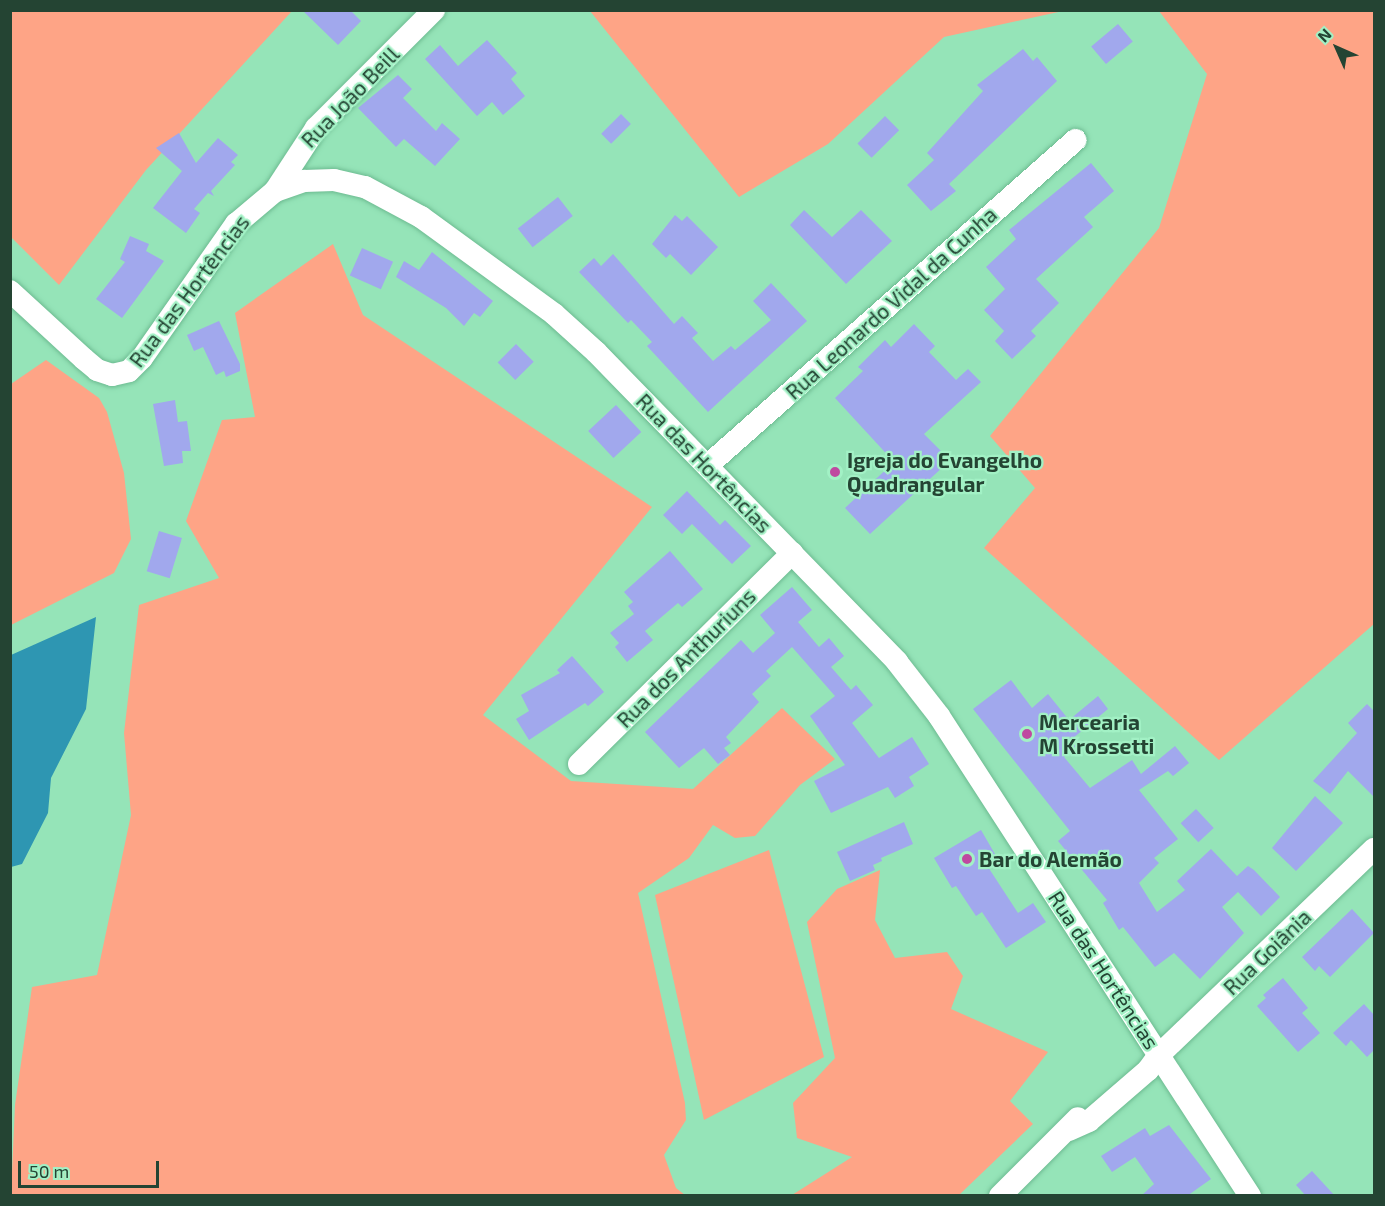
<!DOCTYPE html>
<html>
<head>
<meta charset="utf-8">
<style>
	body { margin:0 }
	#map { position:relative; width:1385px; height:1206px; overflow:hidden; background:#95e4b8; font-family:"Exo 2",sans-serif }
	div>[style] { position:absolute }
	.green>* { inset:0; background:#fea486 }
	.water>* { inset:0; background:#2e96b2 }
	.building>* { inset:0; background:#a1a8ed; transform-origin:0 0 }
	.roads { filter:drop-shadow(0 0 2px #6dbb91) drop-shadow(0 0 2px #6dbb91) }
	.minor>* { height:22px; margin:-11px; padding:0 11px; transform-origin:11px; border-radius:11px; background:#fff }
	.dots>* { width:16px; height:16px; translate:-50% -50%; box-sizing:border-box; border:3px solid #a2f1c5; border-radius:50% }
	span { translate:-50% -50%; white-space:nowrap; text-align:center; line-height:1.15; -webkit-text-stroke:4.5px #a2f1c5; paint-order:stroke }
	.street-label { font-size:21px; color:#244433 }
	.poi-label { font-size:21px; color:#244433; font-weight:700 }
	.left { translate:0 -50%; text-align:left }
	.frame { position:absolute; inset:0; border:12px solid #244433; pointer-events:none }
	.north { position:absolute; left:1307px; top:18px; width:60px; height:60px; -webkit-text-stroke:4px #a2f1c5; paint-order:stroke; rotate:315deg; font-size:16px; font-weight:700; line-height:24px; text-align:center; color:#244433 }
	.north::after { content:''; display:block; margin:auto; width:21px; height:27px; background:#244433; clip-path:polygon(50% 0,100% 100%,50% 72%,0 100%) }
	.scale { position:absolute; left:18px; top:1161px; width:141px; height:27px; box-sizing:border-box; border:3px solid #244433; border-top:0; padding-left:8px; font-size:18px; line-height:21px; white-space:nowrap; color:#244433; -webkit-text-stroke:4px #a2f1c5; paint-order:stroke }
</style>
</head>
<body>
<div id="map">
	<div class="green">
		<i style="clip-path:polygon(10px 11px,292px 11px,146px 170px,59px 285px,11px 237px)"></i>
		<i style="clip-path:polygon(590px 11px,1063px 11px,944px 37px,828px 144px,739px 197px)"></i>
		<i style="clip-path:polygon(1159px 11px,1374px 11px,1374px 624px,1219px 760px,984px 548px,1035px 488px,990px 436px,1159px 228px,1207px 74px)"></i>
		<i style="clip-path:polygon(333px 244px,363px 315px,652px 507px,483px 715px,571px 781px,693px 789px,782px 708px,835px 759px,800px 785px,755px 836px,735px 838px,713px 825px,689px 858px,638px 893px,685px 1103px,686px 1120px,664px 1155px,676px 1188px,685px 1195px,11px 1195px,15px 1105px,32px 987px,97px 975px,131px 815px,124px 733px,139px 605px,219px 578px,186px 521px,222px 420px,255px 417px,235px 313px)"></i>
		<i style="clip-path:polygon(46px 360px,99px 398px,107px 412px,124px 473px,131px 539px,114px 573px,11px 625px,11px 384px)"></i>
		<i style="clip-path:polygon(769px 850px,824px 1057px,704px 1120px,655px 895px)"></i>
		<i style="clip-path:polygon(880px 870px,875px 920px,895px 958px,947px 952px,963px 976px,951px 1009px,1048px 1052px,1010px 1101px,1033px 1124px,959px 1195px,792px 1195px,852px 1157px,797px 1138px,793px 1103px,835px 1058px,807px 922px,837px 889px)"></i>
	</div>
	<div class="water">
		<i style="clip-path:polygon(96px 617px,86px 709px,51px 778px,48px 813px,22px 864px,11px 867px,11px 655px)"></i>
	</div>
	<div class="building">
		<i style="clip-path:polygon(302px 10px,350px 10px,361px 21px,338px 45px)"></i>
		<i style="left:1118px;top:24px;width:23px;height:35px;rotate:50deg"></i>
		<i style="clip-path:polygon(487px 40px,517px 73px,511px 79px,525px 96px,503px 115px,492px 102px,477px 116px,425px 59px,440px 45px,458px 66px)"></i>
		<i style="clip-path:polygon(1023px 49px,1033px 61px,1037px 57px,1057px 81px,949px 184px,956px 191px,931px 211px,907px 185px,934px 160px,927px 153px,983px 91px,977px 85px)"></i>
		<i style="clip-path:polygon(398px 75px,412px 89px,403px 98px,436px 131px,442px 123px,460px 139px,435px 166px,404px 139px,396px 147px,358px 108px)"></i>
		<i style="left:621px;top:114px;width:14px;height:28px;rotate:45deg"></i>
		<i style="left:885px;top:116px;width:20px;height:39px;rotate:45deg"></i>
		<i style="clip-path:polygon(179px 133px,196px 163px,218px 138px,238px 155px,231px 162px,235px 165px,211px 191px,214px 196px,208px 193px,194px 209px,200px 213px,186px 233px,153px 208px,182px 171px,156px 148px)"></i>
		<i style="clip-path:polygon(1091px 163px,1114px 191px,1084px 217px,1093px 227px,1036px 279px,1059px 303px,1031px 331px,1036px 336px,1012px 359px,995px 341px,1004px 331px,984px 310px,1005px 289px,986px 267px,1016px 239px,1009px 230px)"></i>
		<i style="left:558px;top:197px;width:24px;height:51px;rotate:52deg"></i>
		<i style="clip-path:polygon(804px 210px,832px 237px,861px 210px,892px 241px,846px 284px,790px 225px)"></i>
		<i style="clip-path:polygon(675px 215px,682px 221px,687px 216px,718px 247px,691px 275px,670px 254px,666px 258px,652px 244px)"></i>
		<i style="clip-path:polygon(130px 236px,149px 244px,146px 251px,164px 261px,122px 318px,96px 299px,125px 262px,120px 259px)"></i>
		<i style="left:362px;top:248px;width:34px;height:30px;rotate:24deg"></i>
		<i style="clip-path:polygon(432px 252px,493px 301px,480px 317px,474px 313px,464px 326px,446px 308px,396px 277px,404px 261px,419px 270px)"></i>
		<i style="clip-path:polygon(613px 254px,674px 324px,682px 316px,698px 333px,692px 338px,713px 361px,731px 346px,735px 350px,771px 320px,753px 301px,771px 283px,807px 321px,708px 412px,647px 346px,652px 342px,631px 320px,628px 323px,579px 272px,594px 258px,601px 266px)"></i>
		<i style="clip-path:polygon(219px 321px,240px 364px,240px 371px,226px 377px,224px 371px,216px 375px,203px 347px,194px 351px,187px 335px)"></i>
		<i style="clip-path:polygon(914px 324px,935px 346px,929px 352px,956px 380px,968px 369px,981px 382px,924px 434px,945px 455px,939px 461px,944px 466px,870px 534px,845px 508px,894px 462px,835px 398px,863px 371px,858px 367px,885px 340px,891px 347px)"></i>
		<i style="left:516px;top:344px;width:25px;height:26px;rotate:45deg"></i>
		<i style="clip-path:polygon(175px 400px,178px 422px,187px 421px,191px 451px,182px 451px,183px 463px,164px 466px,153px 404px)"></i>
		<i style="left:616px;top:405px;width:37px;height:38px;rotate:47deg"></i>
		<i style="clip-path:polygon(687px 491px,720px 525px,725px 520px,751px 546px,732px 564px,692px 524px,682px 534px,663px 515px)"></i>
		<i style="left:159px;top:531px;width:24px;height:42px;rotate:17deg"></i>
		<i style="clip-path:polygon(670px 551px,703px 589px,682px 607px,678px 603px,645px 631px,653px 640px,627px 662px,615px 647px,619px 643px,610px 633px,634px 614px,628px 606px,633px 602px,624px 592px)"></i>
		<i style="clip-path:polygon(792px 587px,812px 610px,798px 622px,819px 647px,829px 638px,844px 656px,831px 667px,851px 690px,856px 685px,873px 705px,852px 723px,879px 758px,912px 737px,929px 764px,909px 777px,914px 786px,895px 798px,888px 787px,831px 813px,814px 781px,845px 765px,810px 716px,835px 696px,792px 647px,766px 671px,771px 676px,752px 694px,759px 702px,726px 737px,731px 743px,724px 748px,730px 755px,718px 764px,704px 748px,679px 768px,645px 732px,741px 640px,753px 653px,775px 633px,760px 615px)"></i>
		<i style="clip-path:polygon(572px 656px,604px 692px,588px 706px,585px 703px,529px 740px,516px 719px,529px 711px,521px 695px,560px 673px,557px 670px)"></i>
		<i style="clip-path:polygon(1011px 680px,1032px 708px,1048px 694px,1069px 720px,1098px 696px,1108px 709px,1072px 739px,1078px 745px,1064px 757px,1090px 788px,1132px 760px,1141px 774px,1175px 746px,1189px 763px,1173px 776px,1168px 771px,1139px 790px,1178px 839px,1154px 858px,1159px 863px,1139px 883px,1157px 912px,1185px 890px,1177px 881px,1211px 849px,1237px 876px,1248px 866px,1254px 870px,1280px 897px,1261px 916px,1238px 892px,1222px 907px,1244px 933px,1200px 979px,1174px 953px,1155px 967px,1123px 927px,1119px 930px,1103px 903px,1107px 900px,1058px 841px,1070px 831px,973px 709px)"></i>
		<i style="clip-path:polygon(1367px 704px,1374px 711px,1374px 797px,1348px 771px,1330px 794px,1313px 781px,1357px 733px,1348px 723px)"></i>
		<i style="clip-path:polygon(1315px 796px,1343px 823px,1296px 871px,1272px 848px)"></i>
		<i style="left:1196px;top:809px;width:26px;height:21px;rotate:47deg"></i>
		<i style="clip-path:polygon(904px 822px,913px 844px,881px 858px,882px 861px,873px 865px,875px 870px,850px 881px,837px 852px)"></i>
		<i style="clip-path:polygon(981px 830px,999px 861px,988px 867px,1018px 913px,1033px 903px,1046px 922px,1006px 948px,982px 912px,976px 916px,956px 886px,952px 888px,934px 858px)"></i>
		<i style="clip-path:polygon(1352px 909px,1374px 933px,1330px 977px,1319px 966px,1315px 971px,1302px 957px)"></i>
		<i style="clip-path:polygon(1283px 978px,1308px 1008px,1302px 1013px,1320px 1033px,1298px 1052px,1257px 1006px,1266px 998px,1263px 995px)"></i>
		<i style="clip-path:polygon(1364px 1004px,1374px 1015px,1374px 1050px,1367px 1057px,1351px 1040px,1346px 1046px,1333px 1033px)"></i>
		<i style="clip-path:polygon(1169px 1125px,1211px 1179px,1187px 1196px,1141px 1196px,1154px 1184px,1135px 1157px,1112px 1172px,1101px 1156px,1145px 1128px,1150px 1136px)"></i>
		<i style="clip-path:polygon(1312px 1171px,1335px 1196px,1306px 1196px,1296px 1185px)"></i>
	</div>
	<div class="roads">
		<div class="minor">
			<i style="left:275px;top:191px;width:75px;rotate:-56.9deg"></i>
			<i style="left:316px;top:128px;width:167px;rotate:-45deg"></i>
			<i style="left:10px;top:291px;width:100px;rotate:42.6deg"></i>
			<i style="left:84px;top:359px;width:17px;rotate:40deg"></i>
			<i style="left:97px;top:370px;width:16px;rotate:18deg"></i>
			<i style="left:112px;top:375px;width:17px;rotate:-13deg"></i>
			<i style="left:129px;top:371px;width:18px;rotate:-45deg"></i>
			<i style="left:142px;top:358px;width:164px;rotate:-55deg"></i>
			<i style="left:236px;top:224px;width:51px;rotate:-40.2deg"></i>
			<i style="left:275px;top:191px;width:31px;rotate:-19deg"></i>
			<i style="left:304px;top:181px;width:30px;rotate:-2deg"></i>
			<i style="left:334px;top:180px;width:32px;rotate:13deg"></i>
			<i style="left:365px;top:187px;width:64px;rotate:28.2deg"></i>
			<i style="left:421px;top:217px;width:165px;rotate:36.1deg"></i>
			<i style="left:554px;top:314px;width:57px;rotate:42.1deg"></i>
			<i style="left:596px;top:352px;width:432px;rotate:45.8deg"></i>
			<i style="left:897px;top:662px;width:68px;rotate:52.1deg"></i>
			<i style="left:939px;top:716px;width:572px;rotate:57.06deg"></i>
			<i style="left:707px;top:466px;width:492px;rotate:-41.5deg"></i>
			<i style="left:579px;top:764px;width:300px;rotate:-44.7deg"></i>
			<i style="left:1069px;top:1130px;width:22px;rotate:-24deg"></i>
			<i style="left:1089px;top:1121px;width:78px;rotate:-40.8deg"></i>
			<i style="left:1148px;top:1070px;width:19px;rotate:-54deg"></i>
			<i style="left:1159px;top:1055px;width:298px;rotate:-43.8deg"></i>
			<i style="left:1000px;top:1196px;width:110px;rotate:-45deg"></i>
		</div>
	</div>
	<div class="dots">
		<i style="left:835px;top:472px;background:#bf49a0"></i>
		<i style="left:1027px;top:734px;background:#bf49a0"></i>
		<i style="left:967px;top:859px;background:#bf49a0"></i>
	</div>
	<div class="street-label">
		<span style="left:350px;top:97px;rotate:-46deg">Rua João Beill</span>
		<span style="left:189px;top:291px;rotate:-53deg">Rua das Hortências</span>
		<span style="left:891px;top:303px;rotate:-42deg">Rua Leonardo Vidal da Cunha</span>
		<span style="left:704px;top:463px;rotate:46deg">Rua das Hortências</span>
		<span style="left:686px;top:658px;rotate:-45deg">Rua dos Anthuriuns</span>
		<span style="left:1267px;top:952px;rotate:-44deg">Rua Goiânia</span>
		<span style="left:1104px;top:970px;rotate:57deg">Rua das Hortências</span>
	</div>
	<div class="poi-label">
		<span class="left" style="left:847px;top:472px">Igreja do Evangelho<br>Quadrangular</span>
		<span class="left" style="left:1039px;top:734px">Mercearia<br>M Krossetti</span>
		<span class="left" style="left:979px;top:859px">Bar do Alemão</span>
	</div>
	<div class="frame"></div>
	<div class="north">N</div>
	<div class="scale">50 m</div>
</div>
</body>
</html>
